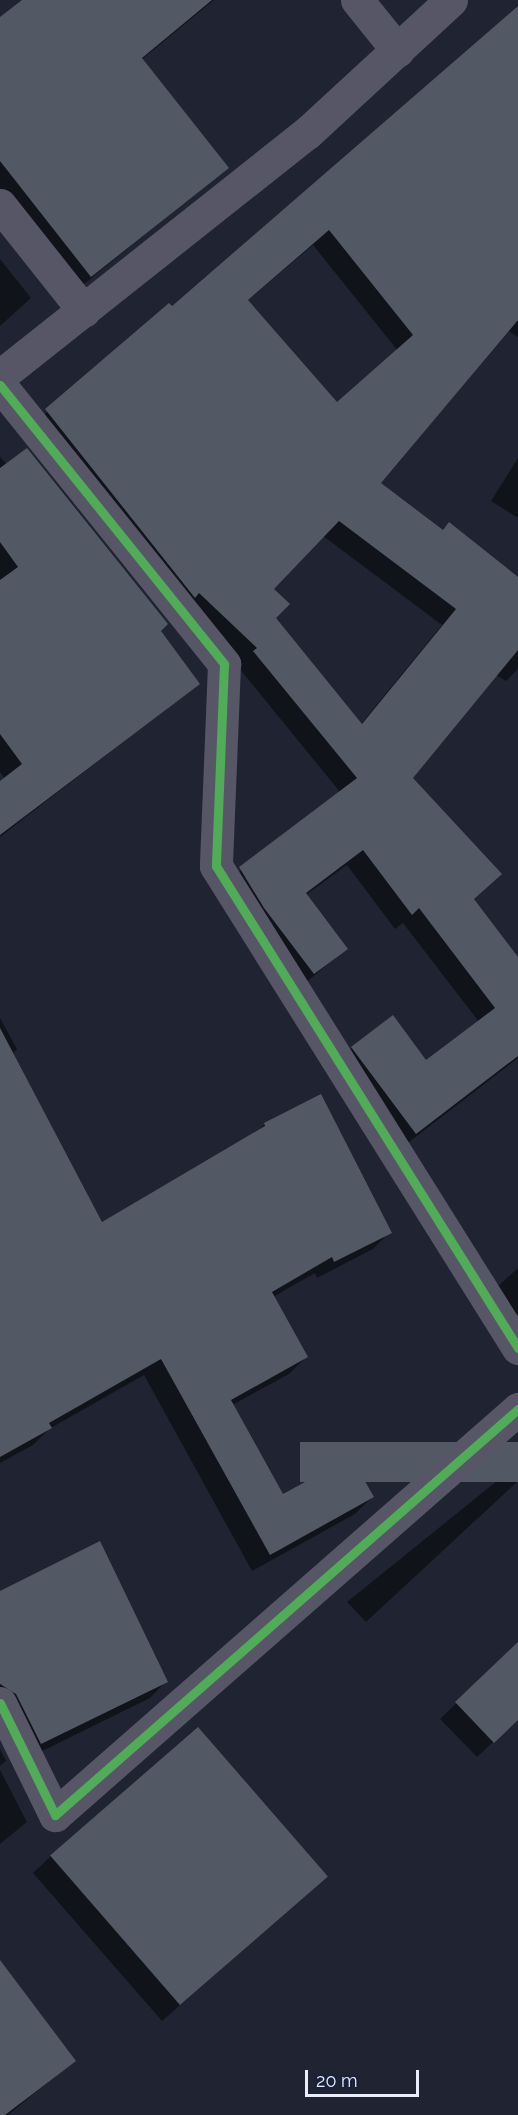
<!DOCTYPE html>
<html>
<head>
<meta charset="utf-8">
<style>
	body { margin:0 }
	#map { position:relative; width:518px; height:2115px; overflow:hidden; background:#202432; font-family:Raleway,sans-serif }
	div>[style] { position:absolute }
	.shadow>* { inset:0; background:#0007 }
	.building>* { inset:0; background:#525964; transform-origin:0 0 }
	.minor>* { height:33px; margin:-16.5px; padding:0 16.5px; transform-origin:16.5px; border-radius:16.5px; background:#575667 }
	.cycleway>* { height:9px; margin:-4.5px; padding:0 4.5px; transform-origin:4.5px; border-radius:4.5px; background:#51ab58 }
	span { translate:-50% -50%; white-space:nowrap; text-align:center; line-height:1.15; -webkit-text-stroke:4.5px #18213a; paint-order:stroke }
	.scale { position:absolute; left:305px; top:2070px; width:114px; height:27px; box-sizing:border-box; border:3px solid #e8eefc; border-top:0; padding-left:8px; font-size:18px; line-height:21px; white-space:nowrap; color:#e8eefc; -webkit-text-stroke:4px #18213a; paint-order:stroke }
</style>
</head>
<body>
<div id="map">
	<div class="shadow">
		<i style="clip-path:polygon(24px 0,214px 0,141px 60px,227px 168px,73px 293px,0 200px,0 19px)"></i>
		<i style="clip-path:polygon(evenodd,518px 10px,518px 337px,507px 330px,379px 483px,442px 531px,449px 524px,518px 579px,518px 669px,506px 681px,496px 675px,411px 778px,473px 900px,518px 959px,518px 1058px,400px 1149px,337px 1064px,352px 1048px,426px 1062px,479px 1022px,403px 923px,395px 929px,347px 865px,306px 895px,346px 949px,298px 989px,224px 884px,340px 792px,239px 668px,242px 664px,183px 608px,31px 426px,518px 10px,313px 245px,398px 351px,337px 404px,247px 301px,313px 245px,518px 10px,323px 536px,442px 625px,361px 724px,274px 618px,272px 589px,323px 536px)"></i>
		<i style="clip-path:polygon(0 259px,31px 298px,0 326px)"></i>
		<i style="clip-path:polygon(0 457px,159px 631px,198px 684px,0 837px,0 783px,5px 779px,0 772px)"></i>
		<i style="clip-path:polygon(518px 458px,518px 518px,491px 501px)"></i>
		<i style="clip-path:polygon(0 1018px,17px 1049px,12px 1054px,102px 1224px,255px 1134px,265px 1124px,390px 1232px,373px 1249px,317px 1278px,315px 1273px,273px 1297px,306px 1357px,289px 1374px,232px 1405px,282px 1496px,372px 1497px,355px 1514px,252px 1571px,144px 1375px,49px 1429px,33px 1445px,0 1463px)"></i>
		<i style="clip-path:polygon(518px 1268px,518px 1334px,488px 1295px)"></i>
		<i style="clip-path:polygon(518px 1464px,518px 1481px,366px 1622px,347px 1602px)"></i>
		<i style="clip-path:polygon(0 1592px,166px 1681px,150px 1698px,24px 1760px,0 1711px)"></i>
		<i style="clip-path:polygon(518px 1644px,518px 1719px,477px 1757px,440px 1719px)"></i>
		<i style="clip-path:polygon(0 1749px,6px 1761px,0 1766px)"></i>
		<i style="clip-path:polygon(0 1770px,27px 1822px,0 1844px)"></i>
		<i style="clip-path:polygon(51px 1856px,326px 1877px,162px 2021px,33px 1873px)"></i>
		<i style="clip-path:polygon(0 1963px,74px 2061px,8px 2115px,0 2115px)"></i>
	</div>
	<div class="building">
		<i style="clip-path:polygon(22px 0,212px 0,142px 58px,229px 168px,91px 277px,0 161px,0 17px)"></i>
		<i style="clip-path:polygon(evenodd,518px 6px,518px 320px,381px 483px,443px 530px,449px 522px,518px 577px,518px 650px,413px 778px,502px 874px,474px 899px,518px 957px,518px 1056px,416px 1134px,351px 1047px,393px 1015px,426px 1060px,495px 1008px,419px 908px,412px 915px,363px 850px,306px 893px,348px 949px,314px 974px,264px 908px,239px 867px,357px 778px,253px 651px,257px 648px,199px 593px,195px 598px,45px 409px,169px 303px,172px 306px,518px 6px,329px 230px,413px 335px,337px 402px,248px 300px,329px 230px,518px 6px,339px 521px,456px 609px,362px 724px,276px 618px,290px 604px,274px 589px,339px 521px)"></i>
		<i style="clip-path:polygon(27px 448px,168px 624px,161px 631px,200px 684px,0 835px,0 781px,22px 764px,0 734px,0 580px,18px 567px,0 542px,0 468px)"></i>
		<i style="clip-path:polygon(0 1028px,102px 1222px,265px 1126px,264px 1123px,321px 1094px,392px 1233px,334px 1262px,332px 1257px,272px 1292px,308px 1357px,231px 1400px,283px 1494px,351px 1457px,374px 1497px,270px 1555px,161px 1359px,49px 1423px,52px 1428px,0 1457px)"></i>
		<i style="left:518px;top:1442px;width:40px;height:218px;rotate:90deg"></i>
		<i style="clip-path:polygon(100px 1541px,168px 1682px,41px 1744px,16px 1694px,0 1684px,0 1591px)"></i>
		<i style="clip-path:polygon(518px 1642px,518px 1720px,494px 1743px,455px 1702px)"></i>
		<i style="left:198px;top:1727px;width:198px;height:196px;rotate:49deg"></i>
		<i style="clip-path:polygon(0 1960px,76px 2061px,5px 2115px,0 2115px)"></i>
	</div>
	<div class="minor">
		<i style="left:357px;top:0;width:65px;rotate:51.2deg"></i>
		<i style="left:0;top:205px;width:135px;rotate:51.6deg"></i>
		<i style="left:0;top:376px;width:392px;rotate:-38.4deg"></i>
		<i style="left:307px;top:133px;width:196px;rotate:-42.7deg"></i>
		<i style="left:0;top:385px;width:358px;rotate:51.2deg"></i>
		<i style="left:224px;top:664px;width:202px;rotate:92.3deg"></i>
		<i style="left:216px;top:866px;width:569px;rotate:57.93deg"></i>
		<i style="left:0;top:1703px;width:125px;rotate:63.8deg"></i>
		<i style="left:55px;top:1815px;width:616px;rotate:-41.25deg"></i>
	</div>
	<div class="cycleway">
		<i style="left:0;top:385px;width:358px;rotate:51.2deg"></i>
		<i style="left:224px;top:664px;width:202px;rotate:92.3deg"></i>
		<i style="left:216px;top:866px;width:569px;rotate:57.93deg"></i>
		<i style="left:0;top:1703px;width:125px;rotate:63.8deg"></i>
		<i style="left:55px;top:1815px;width:616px;rotate:-41.25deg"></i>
	</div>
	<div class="scale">20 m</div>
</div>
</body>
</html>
